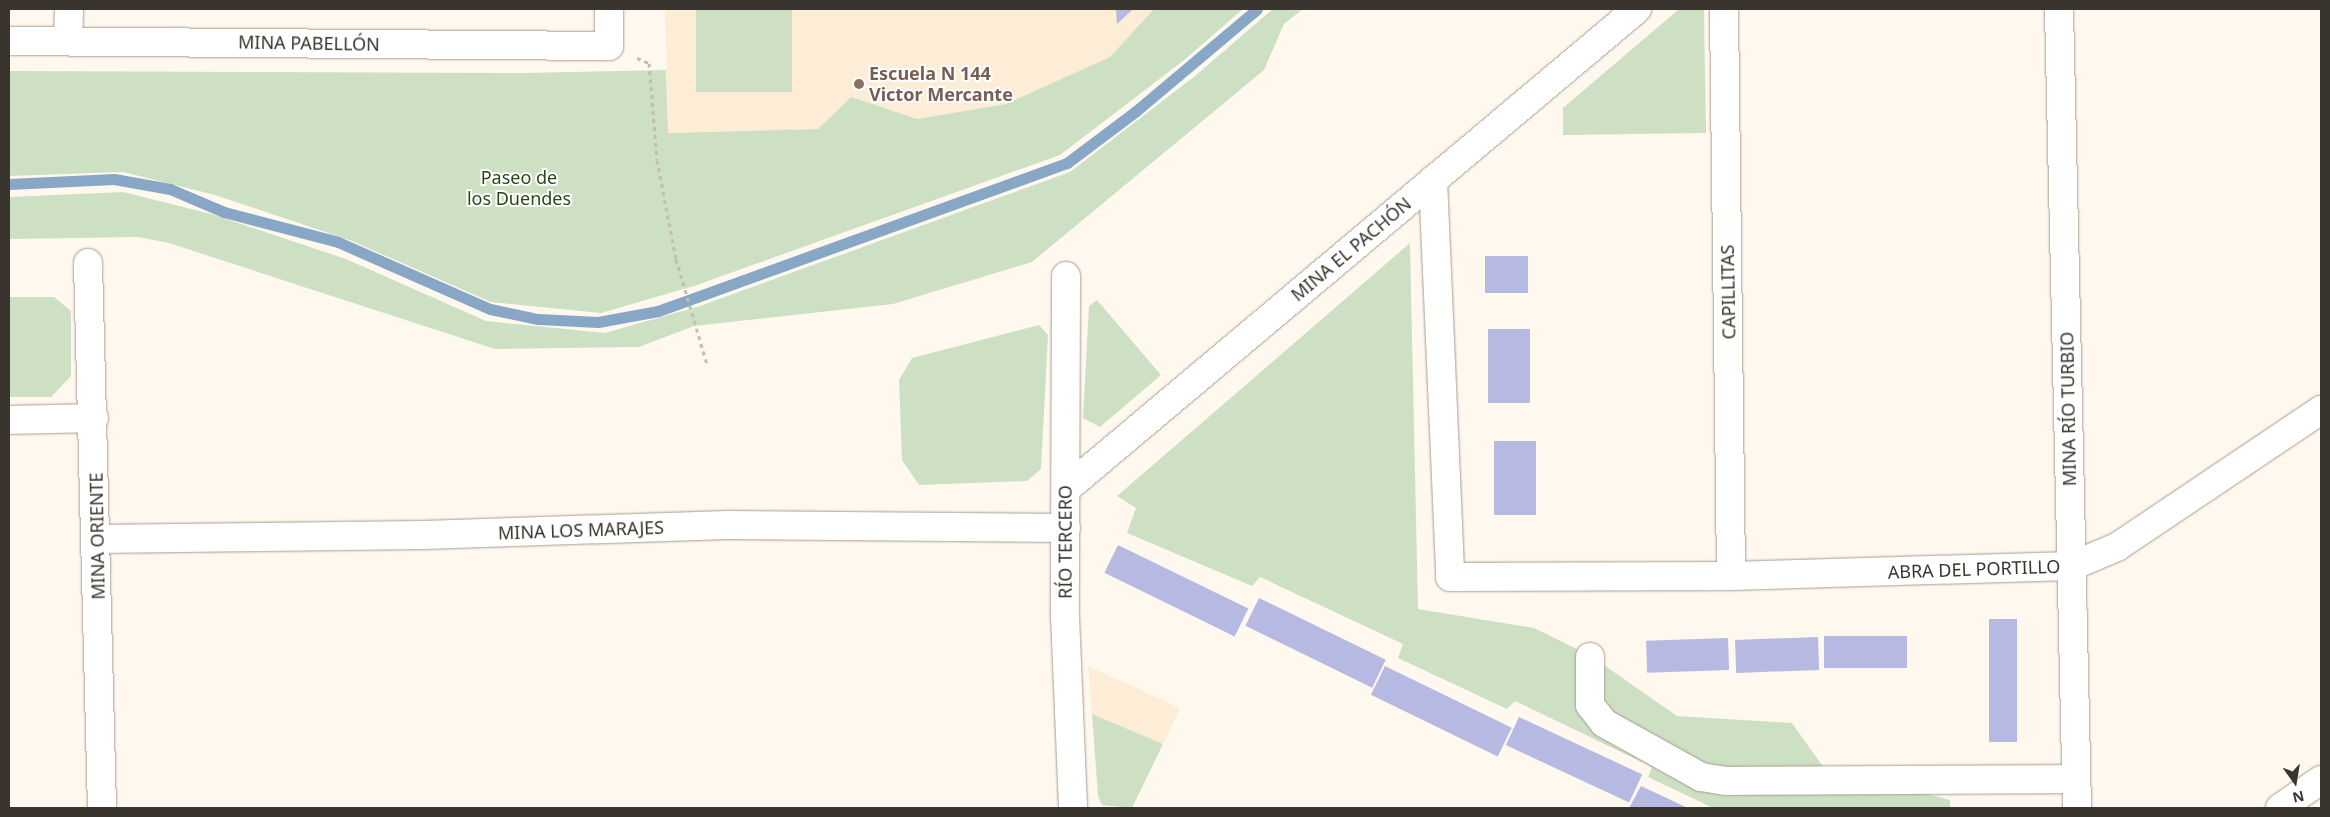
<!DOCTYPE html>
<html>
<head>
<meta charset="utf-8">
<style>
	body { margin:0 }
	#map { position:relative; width:2330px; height:817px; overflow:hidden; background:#fff8ef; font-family:"Noto Sans",sans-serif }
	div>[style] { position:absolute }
	.built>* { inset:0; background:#fdecd6 }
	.green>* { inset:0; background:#cde0c4; transform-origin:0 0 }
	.stream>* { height:11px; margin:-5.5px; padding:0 5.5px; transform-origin:5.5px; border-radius:5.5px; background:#88a7c7 }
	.building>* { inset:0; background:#b6b9e2; transform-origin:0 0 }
	.path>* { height:3px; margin-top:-1.5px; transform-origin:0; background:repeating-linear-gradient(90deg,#c3bdb5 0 4px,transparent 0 8px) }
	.roads { filter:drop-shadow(0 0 1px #a89d8f) drop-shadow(0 0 1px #a89d8f) }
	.street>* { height:28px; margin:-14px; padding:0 14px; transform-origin:14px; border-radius:14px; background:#fff }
	.dots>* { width:14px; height:14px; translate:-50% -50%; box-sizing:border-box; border:2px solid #fff; border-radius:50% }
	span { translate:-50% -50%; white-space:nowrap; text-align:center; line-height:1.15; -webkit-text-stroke:4px #fff; paint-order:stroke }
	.street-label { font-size:18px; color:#39342e }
	.education-label { font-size:18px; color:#785e54; font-weight:700 }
	.left { translate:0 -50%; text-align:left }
	.park-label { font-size:18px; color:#274813 }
	.frame { position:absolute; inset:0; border:10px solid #39342e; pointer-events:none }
	.north { position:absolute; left:2270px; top:757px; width:50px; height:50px; -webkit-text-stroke:4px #fff; paint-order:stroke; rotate:167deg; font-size:14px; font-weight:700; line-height:20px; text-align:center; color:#39342e }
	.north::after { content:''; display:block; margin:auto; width:18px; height:22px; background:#39342e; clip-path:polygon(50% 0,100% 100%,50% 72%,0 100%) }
</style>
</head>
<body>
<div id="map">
	<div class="built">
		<i style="clip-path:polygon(665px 9px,1154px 9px,1110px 57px,1006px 104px,917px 119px,851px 98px,818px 129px,668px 133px)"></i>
		<i style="clip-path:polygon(1088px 666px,1180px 708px,1163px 744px,1092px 714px)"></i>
	</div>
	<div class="green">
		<i style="left:696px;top:9px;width:96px;height:83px"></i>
		<i style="clip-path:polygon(1154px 9px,1243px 9px,1183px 61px,1060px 155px,694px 286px,601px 313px,491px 302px,352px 241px,215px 195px,123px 172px,9px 176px,9px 71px,523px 73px,666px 70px,668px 133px,818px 129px,851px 97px,917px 119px,1006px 104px,1110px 57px)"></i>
		<i style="clip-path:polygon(1273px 9px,1303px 9px,1284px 24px,1264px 70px,1032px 262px,893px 304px,694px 326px,639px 347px,495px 349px,169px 243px,138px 237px,9px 239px,9px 197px,123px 192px,211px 214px,346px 259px,486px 321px,605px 333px,700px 306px,1070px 172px,1195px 76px)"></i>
		<i style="clip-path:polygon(1679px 9px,1704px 9px,1706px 133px,1563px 135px,1563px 108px)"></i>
		<i style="clip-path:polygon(1410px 243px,1418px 609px,1534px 628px,1591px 656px,1677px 716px,1792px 723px,1831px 778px,1905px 788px,1950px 800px,1950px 808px,1713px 808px,1648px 777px,1652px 767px,1515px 701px,1507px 709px,1398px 658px,1403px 644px,1260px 577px,1252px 586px,1127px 533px,1136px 508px,1117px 496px)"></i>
		<i style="clip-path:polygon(9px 297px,54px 297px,71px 311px,71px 376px,51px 397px,9px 397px)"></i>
		<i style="clip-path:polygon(1097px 300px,1161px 375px,1100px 427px,1083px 418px,1089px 306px)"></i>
		<i style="clip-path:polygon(1039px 325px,1048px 335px,1041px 469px,1027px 481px,919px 485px,902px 460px,899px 380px,912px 358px)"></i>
		<i style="clip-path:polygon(1092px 714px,1163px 744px,1132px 808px,1102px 805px,1098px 796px)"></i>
	</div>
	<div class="stream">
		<i style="left:9px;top:184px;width:105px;rotate:-2.7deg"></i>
		<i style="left:114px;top:179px;width:57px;rotate:10.1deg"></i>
		<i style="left:170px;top:189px;width:59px;rotate:23.1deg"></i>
		<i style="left:224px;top:212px;width:118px;rotate:14.7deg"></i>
		<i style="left:338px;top:242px;width:166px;rotate:23.8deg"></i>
		<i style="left:490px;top:309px;width:49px;rotate:11.8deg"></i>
		<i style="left:538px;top:319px;width:60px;rotate:2.9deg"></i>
		<i style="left:598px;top:322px;width:61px;rotate:-10.4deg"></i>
		<i style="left:658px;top:311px;width:435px;rotate:-19.9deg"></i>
		<i style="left:1067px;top:163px;width:86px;rotate:-37deg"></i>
		<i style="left:1136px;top:111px;width:158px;rotate:-40.1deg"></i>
	</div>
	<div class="building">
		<i style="clip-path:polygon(1116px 9px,1133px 9px,1117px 24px)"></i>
		<i style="left:1485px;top:256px;width:43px;height:37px"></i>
		<i style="left:1488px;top:329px;width:42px;height:74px"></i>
		<i style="left:1536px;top:441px;width:74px;height:42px;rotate:90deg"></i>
		<i style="left:1118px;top:545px;width:145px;height:31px;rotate:26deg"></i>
		<i style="left:1259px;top:598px;width:141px;height:31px;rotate:26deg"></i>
		<i style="left:2017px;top:619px;width:123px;height:28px;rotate:90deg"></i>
		<i style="left:1824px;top:636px;width:83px;height:32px"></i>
		<i style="left:1818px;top:637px;width:33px;height:83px;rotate:88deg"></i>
		<i style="left:1728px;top:638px;width:32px;height:82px;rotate:88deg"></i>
		<i style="left:1385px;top:666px;width:141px;height:32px;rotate:26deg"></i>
		<i style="left:1519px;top:717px;width:136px;height:31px;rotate:25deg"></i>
		<i style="clip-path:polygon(1641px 786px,1688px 808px,1629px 808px)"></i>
	</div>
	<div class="path">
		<i style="left:637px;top:58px;width:13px;rotate:23deg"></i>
		<i style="left:649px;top:63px;width:97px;rotate:85.3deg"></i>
		<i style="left:657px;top:160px;width:101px;rotate:79.1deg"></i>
		<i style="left:676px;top:259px;width:109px;rotate:73.6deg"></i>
	</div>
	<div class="roads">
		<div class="street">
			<i style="left:1724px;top:9px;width:567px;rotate:89.29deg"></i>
			<i style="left:2059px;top:9px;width:799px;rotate:88.71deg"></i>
			<i style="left:9px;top:41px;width:600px;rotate:0.48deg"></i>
			<i style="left:609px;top:46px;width:37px;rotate:-90deg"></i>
			<i style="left:68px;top:41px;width:32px;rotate:-88deg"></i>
			<i style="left:1433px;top:180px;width:397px;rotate:87.5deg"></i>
			<i style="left:1450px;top:577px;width:281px;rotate:-0.2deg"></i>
			<i style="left:1731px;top:576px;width:341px;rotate:-1.7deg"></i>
			<i style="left:2072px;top:566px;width:49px;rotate:-22.9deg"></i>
			<i style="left:2117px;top:547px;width:246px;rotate:-33.9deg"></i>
			<i style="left:88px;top:263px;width:545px;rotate:88.53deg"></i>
			<i style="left:1066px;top:276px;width:340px;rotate:90.2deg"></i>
			<i style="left:1065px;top:616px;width:192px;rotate:87.6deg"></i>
			<i style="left:9px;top:420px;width:85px;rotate:-1.3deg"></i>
			<i style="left:1066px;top:489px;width:746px;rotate:-40.05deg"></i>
			<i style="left:97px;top:539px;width:327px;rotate:-0.7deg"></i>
			<i style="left:424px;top:535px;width:303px;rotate:-1.9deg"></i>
			<i style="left:727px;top:525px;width:339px;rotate:0.5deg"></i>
			<i style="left:1590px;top:657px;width:48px;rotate:90deg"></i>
			<i style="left:1590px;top:705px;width:23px;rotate:52deg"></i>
			<i style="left:1604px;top:723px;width:111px;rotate:29.1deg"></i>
			<i style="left:1701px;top:777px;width:26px;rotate:9deg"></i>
			<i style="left:1727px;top:781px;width:349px;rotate:-0.3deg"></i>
			<i style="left:2280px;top:808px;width:50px;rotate:-34.3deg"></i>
		</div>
	</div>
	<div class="dots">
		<i style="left:859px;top:84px;background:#8d6e63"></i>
	</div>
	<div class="street-label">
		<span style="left:309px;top:43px;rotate:1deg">MINA PABELLÓN</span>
		<span style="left:1351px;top:249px;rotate:-40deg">MINA EL PACHÓN</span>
		<span style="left:1728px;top:292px;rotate:-91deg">CAPILLITAS</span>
		<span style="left:2068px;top:409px;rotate:-91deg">MINA RÍO TURBIO</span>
		<span style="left:581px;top:530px;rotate:-2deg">MINA LOS MARAJES</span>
		<span style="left:97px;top:536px;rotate:-91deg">MINA ORIENTE</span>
		<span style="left:1065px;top:542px;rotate:-90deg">RÍO TERCERO</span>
		<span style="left:1974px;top:569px;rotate:-2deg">ABRA DEL PORTILLO</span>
	</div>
	<div class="education-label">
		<span class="left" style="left:869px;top:84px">Escuela N 144<br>Victor Mercante</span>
	</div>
	<div class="park-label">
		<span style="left:519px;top:188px">Paseo de<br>los Duendes</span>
	</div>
	<div class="frame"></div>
	<div class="north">N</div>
</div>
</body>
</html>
